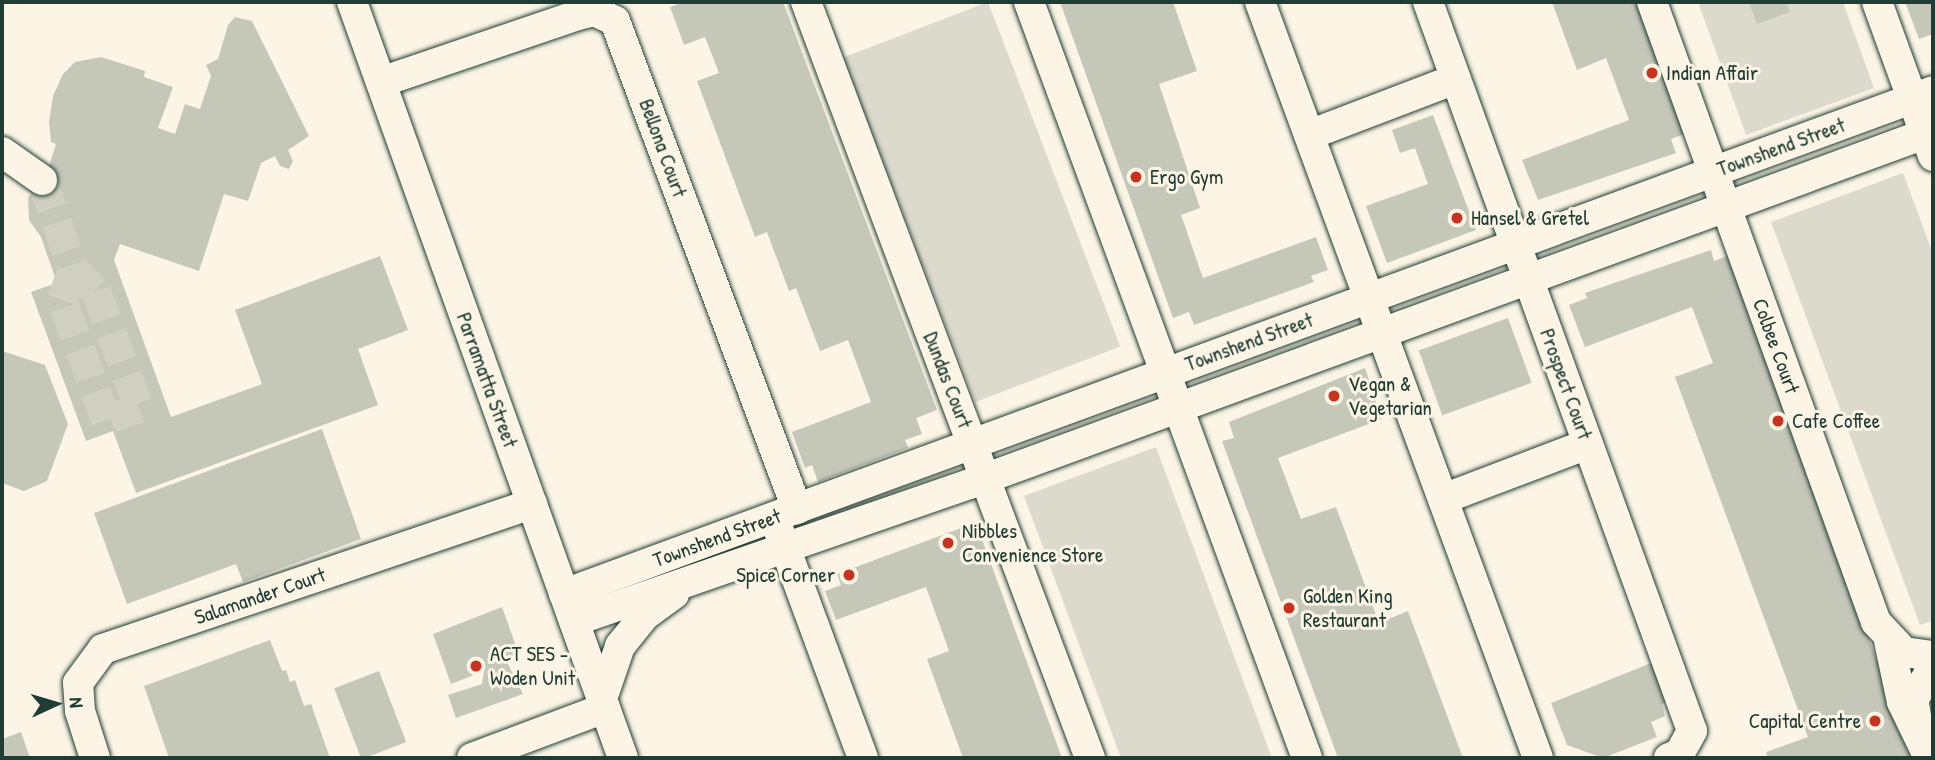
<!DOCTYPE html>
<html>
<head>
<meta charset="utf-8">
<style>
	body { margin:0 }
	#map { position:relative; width:1935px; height:760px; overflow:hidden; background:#fcf5e5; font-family:"Patrick Hand",sans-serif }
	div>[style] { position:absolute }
	.green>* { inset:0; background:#dcdacc; transform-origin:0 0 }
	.building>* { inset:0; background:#c5c7b9; transform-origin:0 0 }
	.minor-tunnel>* { height:30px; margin-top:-15px; transform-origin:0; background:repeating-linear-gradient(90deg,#d0d0c2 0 30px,transparent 0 45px) }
	.roads { filter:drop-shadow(0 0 2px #1f3d34) drop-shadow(0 0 2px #1f3d34) }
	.minor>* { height:30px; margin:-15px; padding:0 15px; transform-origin:15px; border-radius:15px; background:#fcf5e5 }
	.dots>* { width:19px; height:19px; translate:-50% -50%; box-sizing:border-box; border:4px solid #fcf5e5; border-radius:50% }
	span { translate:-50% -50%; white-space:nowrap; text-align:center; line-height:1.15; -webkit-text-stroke:6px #fcf5e5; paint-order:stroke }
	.poi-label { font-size:21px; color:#1f3d34 }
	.left { translate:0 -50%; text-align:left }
	.right { translate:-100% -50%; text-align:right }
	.street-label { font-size:21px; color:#1f3d34 }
	.frame { position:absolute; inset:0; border:4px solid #1f3d34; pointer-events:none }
	.north { position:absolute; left:21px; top:669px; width:70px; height:70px; -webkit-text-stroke:5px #fcf5e5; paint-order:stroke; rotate:86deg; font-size:19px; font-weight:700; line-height:28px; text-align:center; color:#1f3d34 }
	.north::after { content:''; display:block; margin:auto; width:24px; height:32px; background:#1f3d34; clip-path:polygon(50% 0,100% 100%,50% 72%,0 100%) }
</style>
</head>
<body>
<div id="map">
	<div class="green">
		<i style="left:988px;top:2px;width:369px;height:155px;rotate:69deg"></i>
		<i style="clip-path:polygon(1698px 2px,1843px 2px,1874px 88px,1746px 135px)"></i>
		<i style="clip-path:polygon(1903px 173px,1933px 254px,1933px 621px,1920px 625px,1771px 222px)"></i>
		<i style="clip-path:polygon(1156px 447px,1272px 758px,1121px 758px,1024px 496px)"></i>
	</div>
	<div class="building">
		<i style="clip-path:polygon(684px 2px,783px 2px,937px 410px,916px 418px,922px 434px,905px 440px,908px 448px,818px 482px,812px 465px,805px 468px,792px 432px,871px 402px,848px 340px,820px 351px,796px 288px,789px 291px,767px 232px,755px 237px,697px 81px,719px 73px,705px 37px,684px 45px,670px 7px)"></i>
		<i style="clip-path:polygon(1060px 2px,1173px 2px,1197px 71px,1159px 84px,1200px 208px,1181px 215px,1203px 278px,1316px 237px,1328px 270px,1311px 276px,1314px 282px,1194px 325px,1189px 312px,1173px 318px)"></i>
		<i style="clip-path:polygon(1552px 2px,1639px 2px,1687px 133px,1671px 139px,1676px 153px,1538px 200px,1522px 160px,1629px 120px,1606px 58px,1577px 70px)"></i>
		<i style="clip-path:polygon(1749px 2px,1786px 2px,1790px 12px,1757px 24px)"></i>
		<i style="clip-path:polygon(1905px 2px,1933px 2px,1933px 34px,1919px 39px)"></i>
		<i style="clip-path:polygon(235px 17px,252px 21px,309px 136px,288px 150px,293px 161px,289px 169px,280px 166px,275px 156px,261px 163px,248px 201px,224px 194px,199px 271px,120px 244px,114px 260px,171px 417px,262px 384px,235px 310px,380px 256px,408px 330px,358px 349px,378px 405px,136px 493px,113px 431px,86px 441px,31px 292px,57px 283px,41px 237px,29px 220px,28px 198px,47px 173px,56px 144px,51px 142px,49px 122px,53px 96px,63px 74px,75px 62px,101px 57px,145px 71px,144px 77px,173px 87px,158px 128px,175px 134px,185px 104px,200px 109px,211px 76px,206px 65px,218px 59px,228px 25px)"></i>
		<i style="clip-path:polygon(1433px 115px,1476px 230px,1387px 263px,1366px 206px,1428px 184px,1415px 148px,1400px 153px,1392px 130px)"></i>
		<i style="clip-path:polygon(1711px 250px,1714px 261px,1727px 256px,1913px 758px,1768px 758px,1766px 752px,1808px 737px,1675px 377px,1713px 363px,1692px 307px,1585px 347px,1569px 305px,1587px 298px,1585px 293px)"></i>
		<i style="left:1508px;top:318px;width:69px;height:95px;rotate:70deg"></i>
		<i style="clip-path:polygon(2px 351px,45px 365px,68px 424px,47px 481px,24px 491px,2px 483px)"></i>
		<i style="clip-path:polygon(1365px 368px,1382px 419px,1278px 458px,1301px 519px,1336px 507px,1379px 623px,1408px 611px,1463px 758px,1338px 758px,1222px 441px,1234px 438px,1229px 422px)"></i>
		<i style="clip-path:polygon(322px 429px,361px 539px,243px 582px,236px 564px,127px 604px,94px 513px)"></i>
		<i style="clip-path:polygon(964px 527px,967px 535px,979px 531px,1062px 758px,963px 758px,927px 659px,949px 651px,926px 587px,836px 620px,825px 591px,841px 585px,837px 574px)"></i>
		<i style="clip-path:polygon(502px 607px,520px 657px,507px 662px,523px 694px,456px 718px,448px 695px,482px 684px,484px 671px,451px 684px,433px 634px)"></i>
		<i style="clip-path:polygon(270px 640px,282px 671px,286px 670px,290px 682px,295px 680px,304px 706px,311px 704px,330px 758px,169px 758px,144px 686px)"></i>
		<i style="clip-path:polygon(1654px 662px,1668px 702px,1662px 704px,1665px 716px,1651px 722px,1657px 737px,1603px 758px,1567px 745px,1551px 703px)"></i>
		<i style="left:379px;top:671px;width:76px;height:48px;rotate:69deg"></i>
		<i style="clip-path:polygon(21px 732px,30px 758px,2px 758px,2px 739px)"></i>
	</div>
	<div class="minor-tunnel">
		<i style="left:42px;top:180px;width:94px;rotate:70.8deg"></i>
		<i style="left:73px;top:269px;width:32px;rotate:44deg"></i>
		<i style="left:96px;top:291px;width:125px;rotate:69.8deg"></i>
		<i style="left:139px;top:408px;width:35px;rotate:160deg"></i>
		<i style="left:106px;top:420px;width:128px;rotate:-110.1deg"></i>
		<i style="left:62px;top:300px;width:33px;rotate:-70deg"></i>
	</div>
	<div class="roads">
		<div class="minor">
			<i style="left:352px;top:2px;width:803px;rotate:70.28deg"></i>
			<i style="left:806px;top:2px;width:808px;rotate:69.41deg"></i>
			<i style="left:1029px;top:2px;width:805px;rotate:69.81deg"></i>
			<i style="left:1260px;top:2px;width:805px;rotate:69.81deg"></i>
			<i style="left:1428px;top:2px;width:775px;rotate:70.09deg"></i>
			<i style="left:1692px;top:731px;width:26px;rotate:119deg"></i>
			<i style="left:1679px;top:754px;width:11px;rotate:158deg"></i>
			<i style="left:1652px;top:2px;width:659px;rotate:70.14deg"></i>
			<i style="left:1876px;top:622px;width:41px;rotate:47deg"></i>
			<i style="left:1904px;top:652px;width:29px;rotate:8deg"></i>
			<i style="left:1877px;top:2px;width:164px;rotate:70deg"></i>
			<i style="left:381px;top:82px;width:208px;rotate:-18.8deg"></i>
			<i style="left:578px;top:15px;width:16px;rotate:-14deg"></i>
			<i style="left:594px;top:11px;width:23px;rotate:25deg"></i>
			<i style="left:615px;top:21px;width:521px;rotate:69.55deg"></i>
			<i style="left:1309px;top:135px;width:157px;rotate:-20.9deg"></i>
			<i style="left:2px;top:152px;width:49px;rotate:35deg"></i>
			<i style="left:1443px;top:499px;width:155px;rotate:-20.8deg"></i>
			<i style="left:779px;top:531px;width:242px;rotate:69.7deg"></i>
			<i style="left:564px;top:594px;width:1458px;rotate:-20.17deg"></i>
			<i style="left:574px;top:621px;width:419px;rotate:-19.1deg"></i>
			<i style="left:970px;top:484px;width:1026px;rotate:-20.13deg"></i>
			<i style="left:1889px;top:641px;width:62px;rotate:78deg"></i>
			<i style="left:1902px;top:702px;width:62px;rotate:64.3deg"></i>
			<i style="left:602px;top:699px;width:56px;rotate:-71.2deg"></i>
			<i style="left:620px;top:646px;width:40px;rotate:-51deg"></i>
			<i style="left:645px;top:615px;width:36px;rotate:-36deg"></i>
			<i style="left:1918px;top:727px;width:27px;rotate:-100deg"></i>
			<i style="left:1913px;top:700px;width:39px;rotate:-59deg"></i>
			<i style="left:95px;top:758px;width:49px;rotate:-107.7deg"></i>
			<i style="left:80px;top:711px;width:28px;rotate:-94deg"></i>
			<i style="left:78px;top:683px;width:42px;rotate:-53.7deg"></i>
			<i style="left:103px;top:649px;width:453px;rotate:-18.7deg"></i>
			<i style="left:472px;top:758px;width:142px;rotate:-20.6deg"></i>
		</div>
	</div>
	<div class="dots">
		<i style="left:1652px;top:73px;background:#c8321e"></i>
		<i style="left:1136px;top:177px;background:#c8321e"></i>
		<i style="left:1457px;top:218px;background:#c8321e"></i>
		<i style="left:1334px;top:396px;background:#c8321e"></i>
		<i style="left:1778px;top:421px;background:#c8321e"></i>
		<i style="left:948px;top:543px;background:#c8321e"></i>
		<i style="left:849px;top:575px;background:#c8321e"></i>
		<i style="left:1289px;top:608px;background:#c8321e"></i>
		<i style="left:476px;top:666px;background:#c8321e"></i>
		<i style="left:1875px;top:721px;background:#c8321e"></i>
	</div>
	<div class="poi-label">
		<span class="left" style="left:1666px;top:73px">Indian Affair</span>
		<span class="left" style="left:1150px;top:177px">Ergo Gym</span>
		<span class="left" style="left:1471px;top:218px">Hansel &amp; Gretel</span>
		<span class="left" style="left:1348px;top:396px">Vegan &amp;<br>Vegetarian</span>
		<span class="left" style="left:1792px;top:421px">Cafe Coffee</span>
		<span class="left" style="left:962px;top:543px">Nibbles<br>Convenience Store</span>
		<span class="right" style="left:835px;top:575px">Spice Corner</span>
		<span class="left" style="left:1303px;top:608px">Golden King<br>Restaurant</span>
		<span class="left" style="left:490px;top:666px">ACT SES -<br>Woden Unit</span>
		<span class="right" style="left:1861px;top:721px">Capital Centre</span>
	</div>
	<div class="street-label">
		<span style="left:1781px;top:147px;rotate:-20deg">Townshend Street</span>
		<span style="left:663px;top:148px;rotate:70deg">Bellona Court</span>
		<span style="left:1249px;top:342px;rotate:-20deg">Townshend Street</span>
		<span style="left:1776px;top:346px;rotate:70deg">Colbee Court</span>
		<span style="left:487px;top:380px;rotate:70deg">Parramatta Street</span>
		<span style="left:948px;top:380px;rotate:69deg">Dundas Court</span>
		<span style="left:1566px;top:384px;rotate:70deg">Prospect Court</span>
		<span style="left:717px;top:538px;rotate:-20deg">Townshend Street</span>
		<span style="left:260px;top:596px;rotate:-19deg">Salamander Court</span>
	</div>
	<div class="frame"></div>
	<div class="north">N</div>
</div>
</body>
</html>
